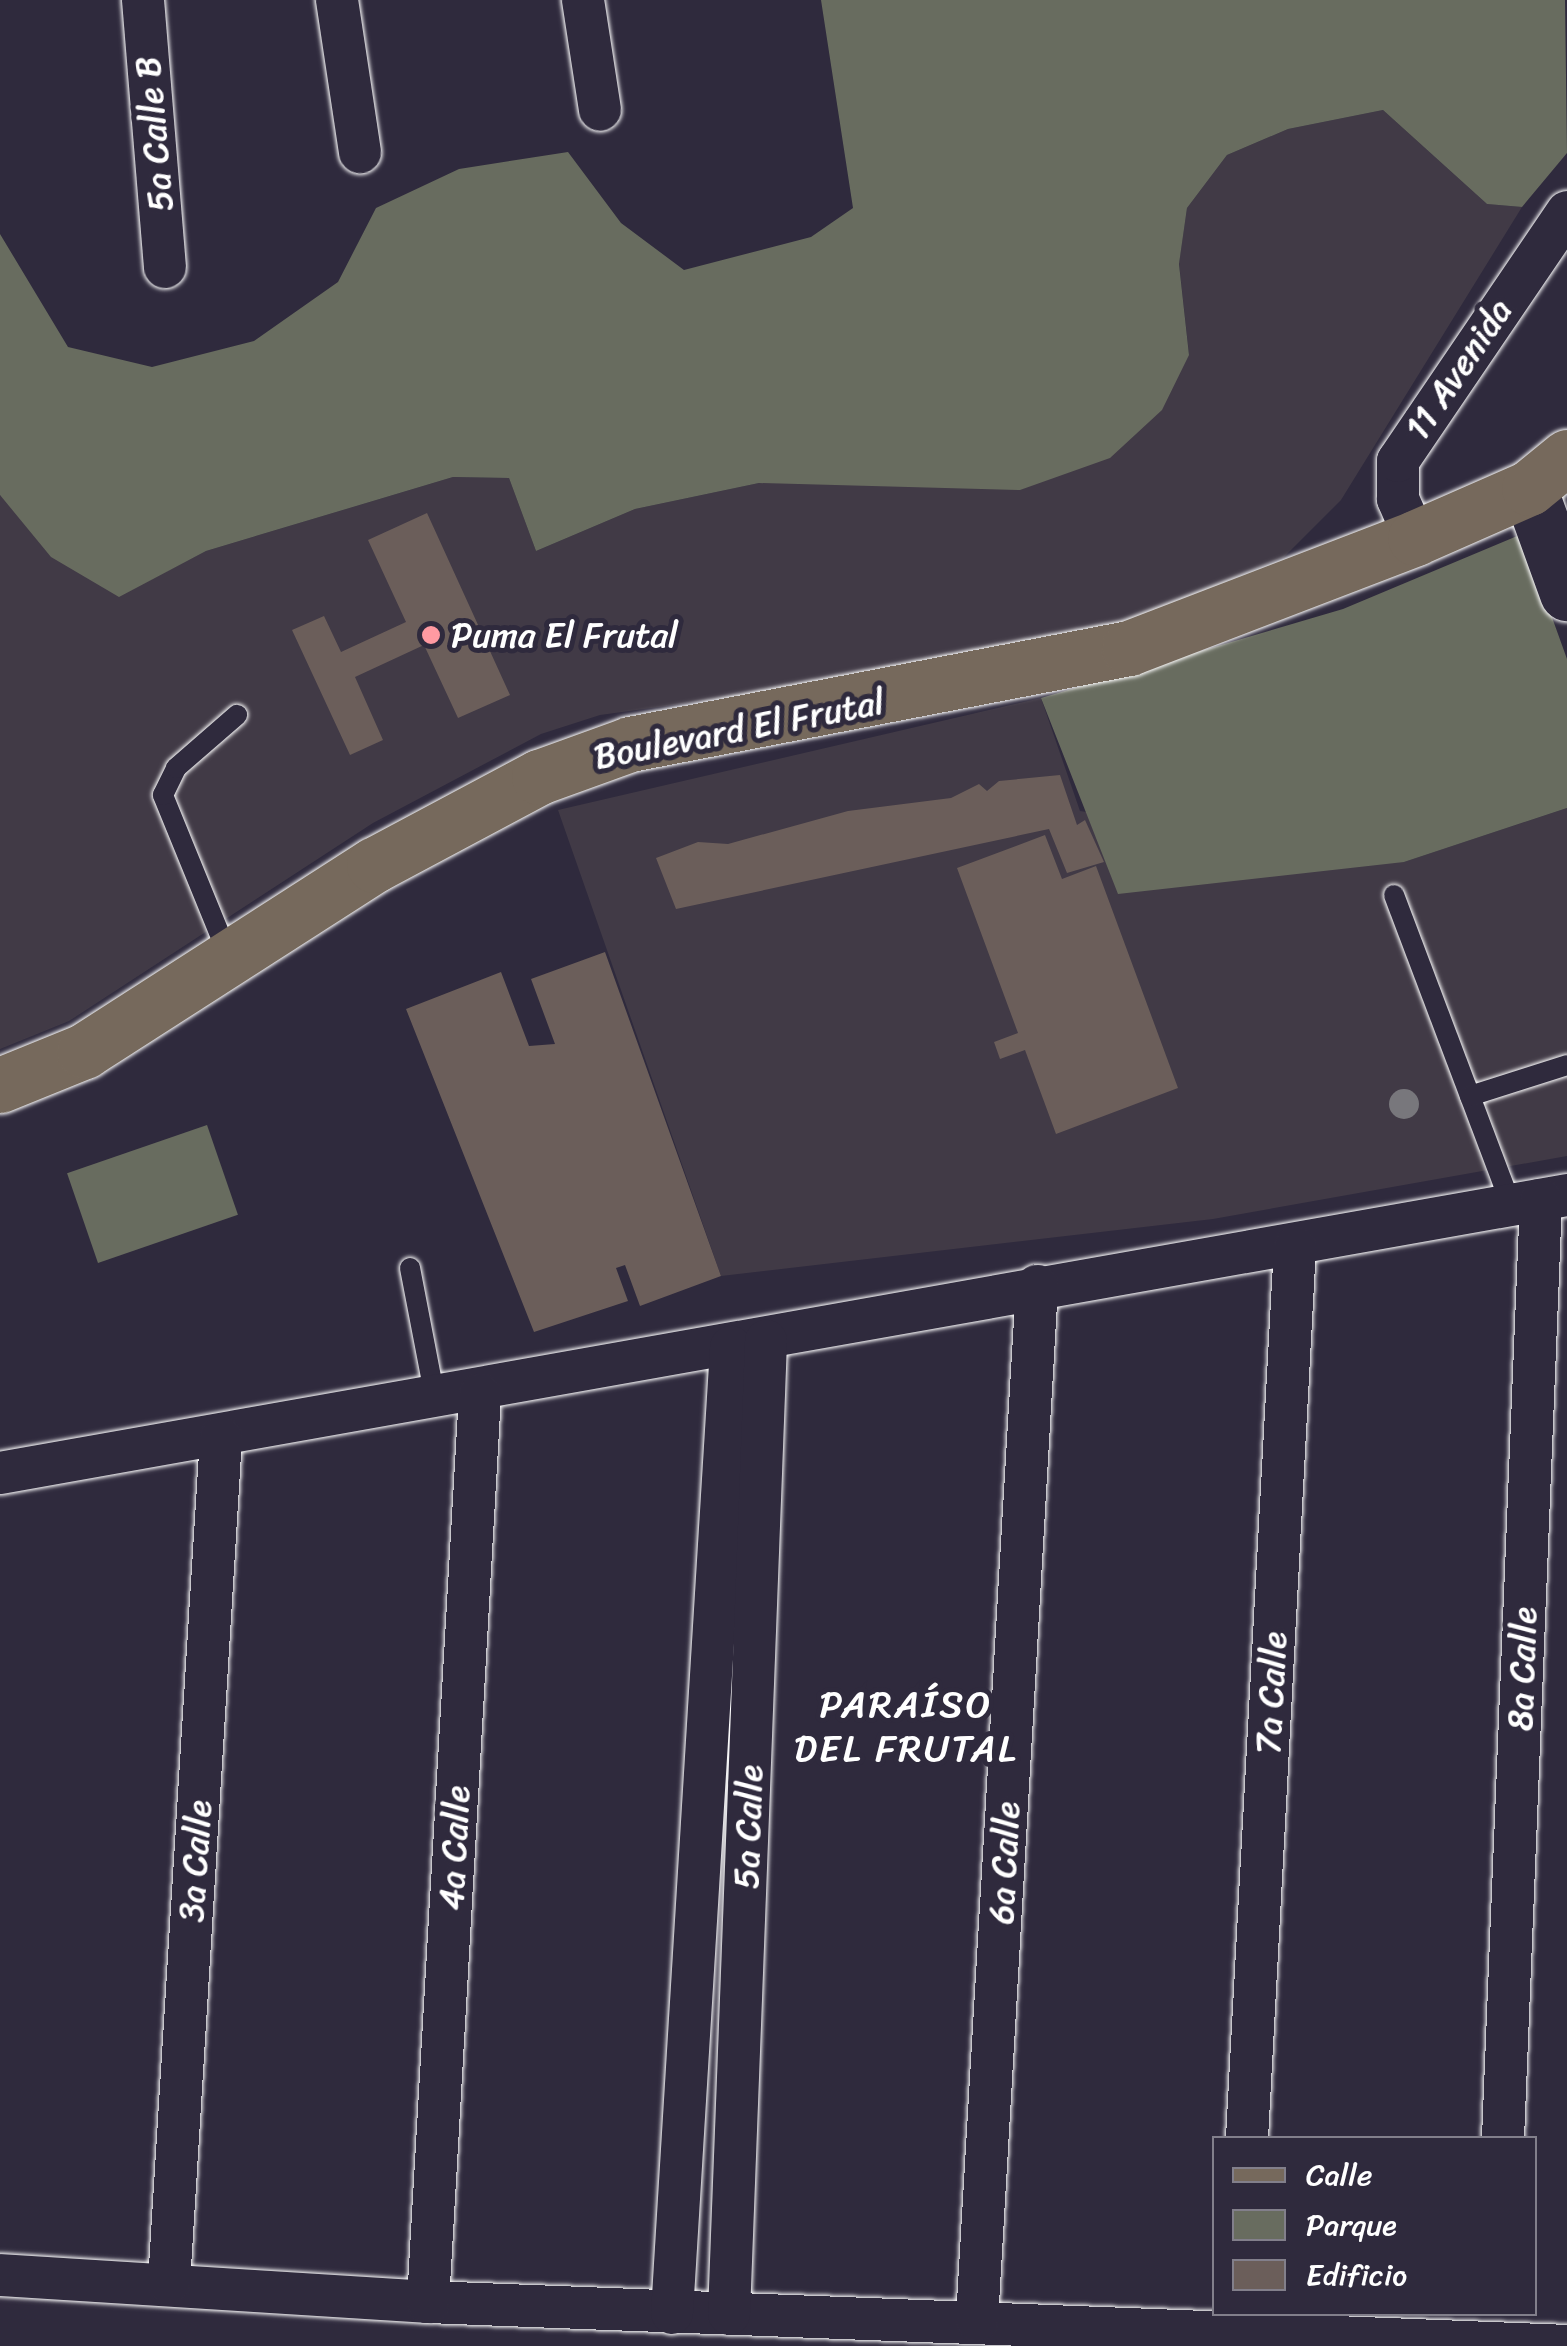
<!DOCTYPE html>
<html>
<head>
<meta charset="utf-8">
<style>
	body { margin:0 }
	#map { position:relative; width:1567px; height:2346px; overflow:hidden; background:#2f2a3d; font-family:Sriracha,sans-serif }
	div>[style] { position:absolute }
	.built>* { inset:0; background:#413a46 }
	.green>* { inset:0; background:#686c5f; transform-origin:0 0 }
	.building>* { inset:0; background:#6b5e5a }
	.roads { filter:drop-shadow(0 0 2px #fff) drop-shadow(0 0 2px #fff) }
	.lane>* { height:20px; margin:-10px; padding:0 10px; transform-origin:10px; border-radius:10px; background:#2f2a3d }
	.street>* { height:42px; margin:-21px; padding:0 21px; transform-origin:21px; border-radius:21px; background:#2f2a3d }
	.secondary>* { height:55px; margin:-27.5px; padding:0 27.5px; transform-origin:27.5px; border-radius:27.5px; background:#2f2a3d }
	.primary>* { height:55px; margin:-27.5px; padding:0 27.5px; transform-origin:27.5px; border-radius:27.5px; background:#76695c }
	.trees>* { width:30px; height:30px; margin:-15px; border-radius:50%; background:#78777c }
	.dots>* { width:28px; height:28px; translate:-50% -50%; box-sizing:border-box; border:5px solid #2f2a3d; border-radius:50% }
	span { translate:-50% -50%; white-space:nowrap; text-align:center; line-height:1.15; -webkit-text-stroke:10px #2f2a3d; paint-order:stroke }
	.street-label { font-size:35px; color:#fff }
	.poi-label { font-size:35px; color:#fff }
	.left { translate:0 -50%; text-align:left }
	.neighbourhood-label { font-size:38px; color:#fff; letter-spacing:2.5px }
	.legend { position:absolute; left:1212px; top:2136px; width:325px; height:180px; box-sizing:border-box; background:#2f2a3d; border:2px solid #827f8b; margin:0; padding:12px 18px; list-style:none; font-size:30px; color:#fff }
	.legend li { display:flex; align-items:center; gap:20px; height:50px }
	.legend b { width:50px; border:2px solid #827f8b }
</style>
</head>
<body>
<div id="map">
	<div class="built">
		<i style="clip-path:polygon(1383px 110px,1487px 204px,1522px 207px,1341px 500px,1284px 557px,1136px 619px,821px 685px,600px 715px,541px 734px,373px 823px,69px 1021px,0 1049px,0 495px,119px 596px,206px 551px,453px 477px,509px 478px,536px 551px,635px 509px,759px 483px,875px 480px,1189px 354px,1179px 263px,1187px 208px,1227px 155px,1288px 129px)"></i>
		<i style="clip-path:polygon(1041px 698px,1080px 811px,1404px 862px,1567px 808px,1567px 1156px,1213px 1219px,721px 1276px,558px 810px)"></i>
	</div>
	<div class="green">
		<i style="clip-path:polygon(821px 0,1565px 0,1567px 153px,1522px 207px,1487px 204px,1383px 110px,1288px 129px,1227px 155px,1187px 208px,1179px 264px,1189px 355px,1162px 410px,1110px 458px,1020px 490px,759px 483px,635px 509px,536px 551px,509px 478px,453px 477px,206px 551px,119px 597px,51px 557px,0 495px,0 234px,68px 347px,152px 367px,254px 341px,338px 282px,376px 208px,459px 169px,568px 152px,621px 223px,684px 270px,811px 237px,853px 208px)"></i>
		<i style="clip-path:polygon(1522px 534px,1567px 659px,1567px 808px,1404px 862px,1118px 894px,1041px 698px,1343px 609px)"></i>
		<i style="left:207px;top:1125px;width:95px;height:148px;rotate:71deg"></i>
	</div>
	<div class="building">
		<i style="clip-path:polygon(427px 513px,510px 695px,458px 718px,424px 645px,355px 677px,383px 740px,350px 755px,292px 630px,324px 616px,341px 652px,406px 622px,368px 540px)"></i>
		<i style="clip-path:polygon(1060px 775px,1077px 825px,1085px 820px,1104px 862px,1067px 873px,1049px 829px,676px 909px,656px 858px,698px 842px,728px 844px,848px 811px,951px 798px,979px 784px,987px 791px,999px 781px)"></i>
		<i style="clip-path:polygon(1045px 835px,1062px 879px,1096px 866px,1178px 1088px,1056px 1134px,1025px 1050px,1000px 1059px,994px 1042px,1018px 1033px,957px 868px)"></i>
		<i style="clip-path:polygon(605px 952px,721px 1276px,640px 1306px,625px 1265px,616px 1268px,628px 1301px,534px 1332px,406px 1009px,501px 972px,529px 1046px,555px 1044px,531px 979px)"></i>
	</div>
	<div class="roads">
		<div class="lane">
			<i style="left:1394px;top:895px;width:331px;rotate:69.3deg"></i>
			<i style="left:229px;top:957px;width:175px;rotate:-112.2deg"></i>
			<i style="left:163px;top:795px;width:30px;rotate:-64deg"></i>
			<i style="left:176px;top:768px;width:81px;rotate:-41deg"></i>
			<i style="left:1470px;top:1096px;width:102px;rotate:-17.7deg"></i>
			<i style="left:410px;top:1268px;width:132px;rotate:79.1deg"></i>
		</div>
		<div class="street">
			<i style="left:143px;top:0;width:268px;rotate:85.3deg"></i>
			<i style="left:337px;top:0;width:154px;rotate:81.4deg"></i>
			<i style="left:583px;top:0;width:111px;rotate:81.2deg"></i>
			<i style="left:1415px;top:538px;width:43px;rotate:-113.6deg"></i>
			<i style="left:1398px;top:499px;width:38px;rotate:-90deg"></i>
			<i style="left:1398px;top:461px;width:301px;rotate:-55.8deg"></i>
			<i style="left:0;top:1473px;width:1591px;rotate:-10.06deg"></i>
			<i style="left:1247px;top:2138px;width:892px;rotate:-86.92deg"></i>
			<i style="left:1503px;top:2138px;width:939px;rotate:-87.68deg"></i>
			<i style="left:0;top:2275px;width:429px;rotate:3.6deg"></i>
			<i style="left:428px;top:2302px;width:1140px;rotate:2.21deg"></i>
			<i style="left:169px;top:2283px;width:847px;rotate:-86.48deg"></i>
			<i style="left:428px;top:2302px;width:909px;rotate:-86.72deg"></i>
			<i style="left:672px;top:2313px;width:968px;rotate:-86.5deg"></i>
			<i style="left:729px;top:2314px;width:974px;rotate:-87.82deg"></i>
			<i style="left:977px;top:2320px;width:1036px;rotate:-86.68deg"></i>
		</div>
		<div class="secondary">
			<i style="left:1529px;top:488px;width:112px;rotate:70.1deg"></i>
		</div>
		<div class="primary">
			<i style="left:0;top:1085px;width:91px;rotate:-22deg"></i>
			<i style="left:84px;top:1051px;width:345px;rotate:-32.7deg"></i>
			<i style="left:374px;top:865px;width:187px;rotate:-28.1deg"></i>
			<i style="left:539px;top:777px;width:97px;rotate:-19.9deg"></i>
			<i style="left:630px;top:744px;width:508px;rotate:-10.89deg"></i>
			<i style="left:1129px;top:648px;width:306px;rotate:-21deg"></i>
			<i style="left:1415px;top:538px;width:124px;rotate:-23.7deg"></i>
			<i style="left:1529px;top:488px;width:49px;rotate:-39.2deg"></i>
		</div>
	</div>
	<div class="trees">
		<i style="left:1404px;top:1104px"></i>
	</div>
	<div class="dots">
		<i style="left:431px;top:635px;background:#ff9aa2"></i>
	</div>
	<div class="street-label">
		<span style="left:154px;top:134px;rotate:-95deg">5a Calle B</span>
		<span style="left:1458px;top:369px;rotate:-56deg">11 Avenida</span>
		<span style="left:739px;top:729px;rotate:-11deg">Boulevard El Frutal</span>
		<span style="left:1522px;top:1669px;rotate:-88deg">8a Calle</span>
		<span style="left:1271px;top:1693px;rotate:-87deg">7a Calle</span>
		<span style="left:748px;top:1827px;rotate:-88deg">5a Calle</span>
		<span style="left:454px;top:1848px;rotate:-87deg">4a Calle</span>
		<span style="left:195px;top:1861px;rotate:-86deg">3a Calle</span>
		<span style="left:1004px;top:1863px;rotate:-87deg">6a Calle</span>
	</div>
	<div class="poi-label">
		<span class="left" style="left:451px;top:635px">Puma El Frutal</span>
	</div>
	<div class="neighbourhood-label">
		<span style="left:906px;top:1727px">PARAÍSO<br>DEL FRUTAL</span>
	</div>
	<ul class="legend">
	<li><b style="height:12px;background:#76695c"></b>Calle</li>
	<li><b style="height:28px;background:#686c5f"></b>Parque</li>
	<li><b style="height:28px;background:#6b5e5a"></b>Edificio</li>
	</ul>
</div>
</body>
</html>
